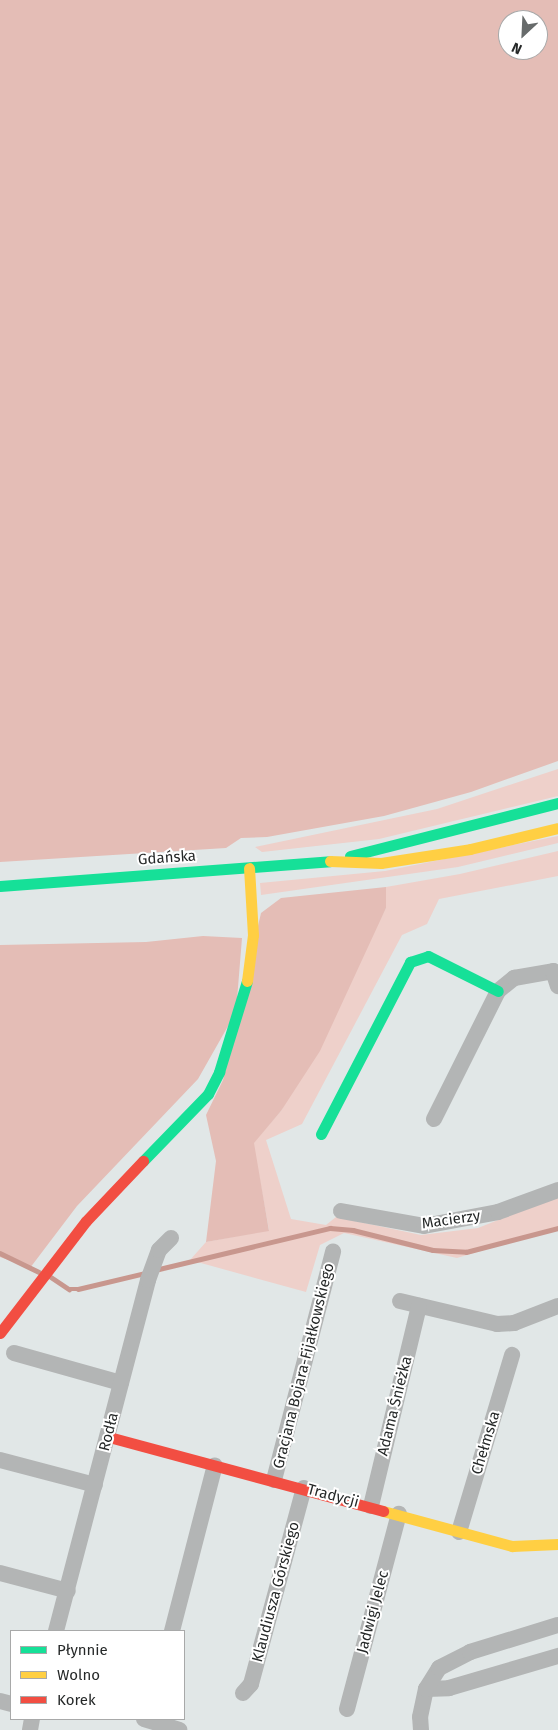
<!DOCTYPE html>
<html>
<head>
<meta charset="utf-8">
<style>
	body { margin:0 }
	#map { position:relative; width:558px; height:1730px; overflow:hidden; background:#e1e7e7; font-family:"Fira Sans",sans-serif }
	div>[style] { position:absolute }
	.green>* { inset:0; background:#eed0ca }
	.forest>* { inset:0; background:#e4bdb6 }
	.stream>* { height:4.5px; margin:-2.25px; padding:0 2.25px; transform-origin:2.25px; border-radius:2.25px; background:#c8978e }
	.street>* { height:16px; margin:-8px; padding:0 8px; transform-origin:8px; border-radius:8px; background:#b3b5b5 }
	.fast>* { height:11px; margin:-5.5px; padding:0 5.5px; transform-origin:5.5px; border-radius:5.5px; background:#16e098 }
	.slow>* { height:11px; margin:-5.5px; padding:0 5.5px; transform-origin:5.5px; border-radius:5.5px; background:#ffcf43 }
	.jam>* { height:11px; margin:-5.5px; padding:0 5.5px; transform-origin:5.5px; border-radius:5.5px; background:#f24e42 }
	span { translate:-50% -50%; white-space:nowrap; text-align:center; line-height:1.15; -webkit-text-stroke:4px #fff; paint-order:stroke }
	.street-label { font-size:15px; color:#252828 }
	.legend { position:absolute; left:10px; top:1630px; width:175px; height:90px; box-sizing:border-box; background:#fff; border:1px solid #a8a9a9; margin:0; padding:6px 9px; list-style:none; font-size:15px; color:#252828 }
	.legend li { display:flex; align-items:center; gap:10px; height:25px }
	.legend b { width:25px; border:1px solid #a8a9a9 }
	.north { position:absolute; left:498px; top:10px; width:50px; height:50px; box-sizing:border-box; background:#fff; border:1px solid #a8a9a9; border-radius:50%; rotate:205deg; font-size:14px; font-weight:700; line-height:20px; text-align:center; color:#252828 }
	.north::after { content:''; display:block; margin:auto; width:18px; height:22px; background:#676b6b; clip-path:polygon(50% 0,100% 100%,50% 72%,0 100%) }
</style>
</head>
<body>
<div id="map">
	<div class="green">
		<i style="clip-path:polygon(558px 769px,558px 796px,379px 839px,262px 852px,255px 847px,437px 809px)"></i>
		<i style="clip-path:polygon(558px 836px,558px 843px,458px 867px,261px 895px,260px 883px,385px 871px)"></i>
		<i style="clip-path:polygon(558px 851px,558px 876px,439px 899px,427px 924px,402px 935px,302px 1124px,266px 1140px,291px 1219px,326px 1225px,336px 1217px,421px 1235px,478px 1228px,558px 1196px,558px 1228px,457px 1258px,344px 1233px,320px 1245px,306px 1292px,190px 1260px,206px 1242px,269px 1230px,253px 1143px,281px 1111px,386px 908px,386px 887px,460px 874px)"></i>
	</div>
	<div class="forest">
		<i style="clip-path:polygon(evenodd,0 0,558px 0,558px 761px,471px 792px,384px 816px,267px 837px,241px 838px,226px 848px,0 862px,0 0,508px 20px,538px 20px,538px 50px,508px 50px,508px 20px)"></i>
		<i style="clip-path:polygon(386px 887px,386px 908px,320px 1051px,281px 1111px,254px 1143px,269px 1231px,206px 1242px,216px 1161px,206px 1115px,223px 1080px,261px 913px,281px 898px)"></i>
		<i style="clip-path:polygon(203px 936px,242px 938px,236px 1012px,198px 1079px,77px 1206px,30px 1268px,0 1257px,0 945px,146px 942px)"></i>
	</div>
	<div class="stream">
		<i style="left:0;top:1253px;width:43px;rotate:26deg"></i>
		<i style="left:155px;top:1270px;width:180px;rotate:-13.5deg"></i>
		<i style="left:330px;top:1228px;width:23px;rotate:5deg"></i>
		<i style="left:353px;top:1230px;width:82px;rotate:14deg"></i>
		<i style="left:433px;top:1250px;width:33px;rotate:3deg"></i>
		<i style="left:466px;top:1252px;width:95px;rotate:-14.6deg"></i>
		<i style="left:51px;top:1277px;width:22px;rotate:34deg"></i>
		<i style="left:69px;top:1289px;width:9px"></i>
		<i style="left:78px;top:1289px;width:69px;rotate:-13.4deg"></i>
	</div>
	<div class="street">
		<i style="left:434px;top:1119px;width:143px;rotate:-63.4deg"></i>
		<i style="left:498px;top:991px;width:21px;rotate:-39deg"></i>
		<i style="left:514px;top:978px;width:40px;rotate:-10deg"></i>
		<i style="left:553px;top:971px;width:16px;rotate:72deg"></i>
		<i style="left:341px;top:1211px;width:84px;rotate:10.2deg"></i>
		<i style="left:424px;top:1226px;width:75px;rotate:-10.7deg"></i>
		<i style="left:498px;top:1212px;width:64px;rotate:-20.1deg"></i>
		<i style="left:400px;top:1301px;width:100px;rotate:13.3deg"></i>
		<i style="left:497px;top:1324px;width:17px;rotate:-3deg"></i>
		<i style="left:514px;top:1323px;width:47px;rotate:-21.1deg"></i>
		<i style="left:14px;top:1353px;width:111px;rotate:15.7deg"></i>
		<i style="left:0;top:1460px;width:98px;rotate:14.7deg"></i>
		<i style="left:274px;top:1480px;width:236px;rotate:-75.5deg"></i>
		<i style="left:371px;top:1506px;width:206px;rotate:-76.5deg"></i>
		<i style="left:459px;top:1532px;width:185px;rotate:-73.3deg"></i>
		<i style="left:0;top:1573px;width:70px;rotate:14.8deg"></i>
		<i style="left:56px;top:1631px;width:363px;rotate:-75.3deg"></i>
		<i style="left:148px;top:1280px;width:32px;rotate:-70deg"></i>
		<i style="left:159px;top:1250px;width:17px;rotate:-45deg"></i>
		<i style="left:172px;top:1631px;width:171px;rotate:-75.5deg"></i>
		<i style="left:426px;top:1689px;width:23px;rotate:-2deg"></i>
		<i style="left:449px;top:1688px;width:114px;rotate:-16.4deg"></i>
		<i style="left:243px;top:1693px;width:12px;rotate:-48deg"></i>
		<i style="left:251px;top:1684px;width:203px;rotate:-74.9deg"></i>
		<i style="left:0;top:1701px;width:11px;rotate:15deg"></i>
		<i style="left:347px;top:1709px;width:202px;rotate:-75.1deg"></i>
		<i style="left:144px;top:1719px;width:37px;rotate:17deg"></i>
		<i style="left:30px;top:1730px;width:11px;rotate:-80deg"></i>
		<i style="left:421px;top:1730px;width:13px;rotate:-94deg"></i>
		<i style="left:420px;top:1717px;width:29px;rotate:-78deg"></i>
		<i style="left:426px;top:1689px;width:25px;rotate:-58deg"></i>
		<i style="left:439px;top:1668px;width:35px;rotate:-27deg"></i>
		<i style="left:470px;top:1652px;width:92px;rotate:-17.1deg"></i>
	</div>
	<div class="fast">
		<i style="left:350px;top:856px;width:215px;rotate:-14.3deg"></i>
		<i style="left:0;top:886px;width:331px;rotate:-4.3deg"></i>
		<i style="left:321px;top:1134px;width:194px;rotate:-62.6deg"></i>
		<i style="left:410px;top:962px;width:19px;rotate:-18deg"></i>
		<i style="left:428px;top:956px;width:78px;rotate:26.6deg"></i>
		<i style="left:143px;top:1161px;width:93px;rotate:-45.9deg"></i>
		<i style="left:208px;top:1094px;width:25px;rotate:-63deg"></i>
		<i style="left:219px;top:1072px;width:95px;rotate:-72.9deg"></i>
	</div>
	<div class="slow">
		<i style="left:330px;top:861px;width:51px;rotate:2.2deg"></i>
		<i style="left:381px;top:863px;width:90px;rotate:-8.9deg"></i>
		<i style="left:470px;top:849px;width:90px;rotate:-13.4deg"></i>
		<i style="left:247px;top:981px;width:46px;rotate:-82.6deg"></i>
		<i style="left:253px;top:935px;width:67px;rotate:-93.4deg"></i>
		<i style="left:383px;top:1511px;width:134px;rotate:15.2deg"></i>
		<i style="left:512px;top:1546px;width:46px;rotate:-2.5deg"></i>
	</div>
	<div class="jam">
		<i style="left:0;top:1333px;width:141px;rotate:-52.5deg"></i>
		<i style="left:86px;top:1221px;width:83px;rotate:-46.5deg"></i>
		<i style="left:109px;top:1437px;width:284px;rotate:15.1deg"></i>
	</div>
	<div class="street-label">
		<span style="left:167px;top:858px;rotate:-4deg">Gdańska</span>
		<span style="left:451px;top:1220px;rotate:-8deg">Macierzy</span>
		<span style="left:304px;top:1366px;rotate:-76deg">Gracjana Bojara-Fijałkowskiego</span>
		<span style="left:395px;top:1406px;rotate:-76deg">Adama Śnieżka</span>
		<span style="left:109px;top:1432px;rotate:-76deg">Rodła</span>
		<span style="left:486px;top:1443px;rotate:-73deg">Chełmska</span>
		<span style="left:333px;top:1496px;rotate:15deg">Tradycji</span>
		<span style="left:276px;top:1592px;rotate:-75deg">Klaudiusza Górskiego</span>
		<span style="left:373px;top:1612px;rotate:-75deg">Jadwigi Jelec</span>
	</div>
	<ul class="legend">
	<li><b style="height:6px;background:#16e098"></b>Płynnie</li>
	<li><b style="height:6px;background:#ffcf43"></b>Wolno</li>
	<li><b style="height:6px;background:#f24e42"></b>Korek</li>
	</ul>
	<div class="north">N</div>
</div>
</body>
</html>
